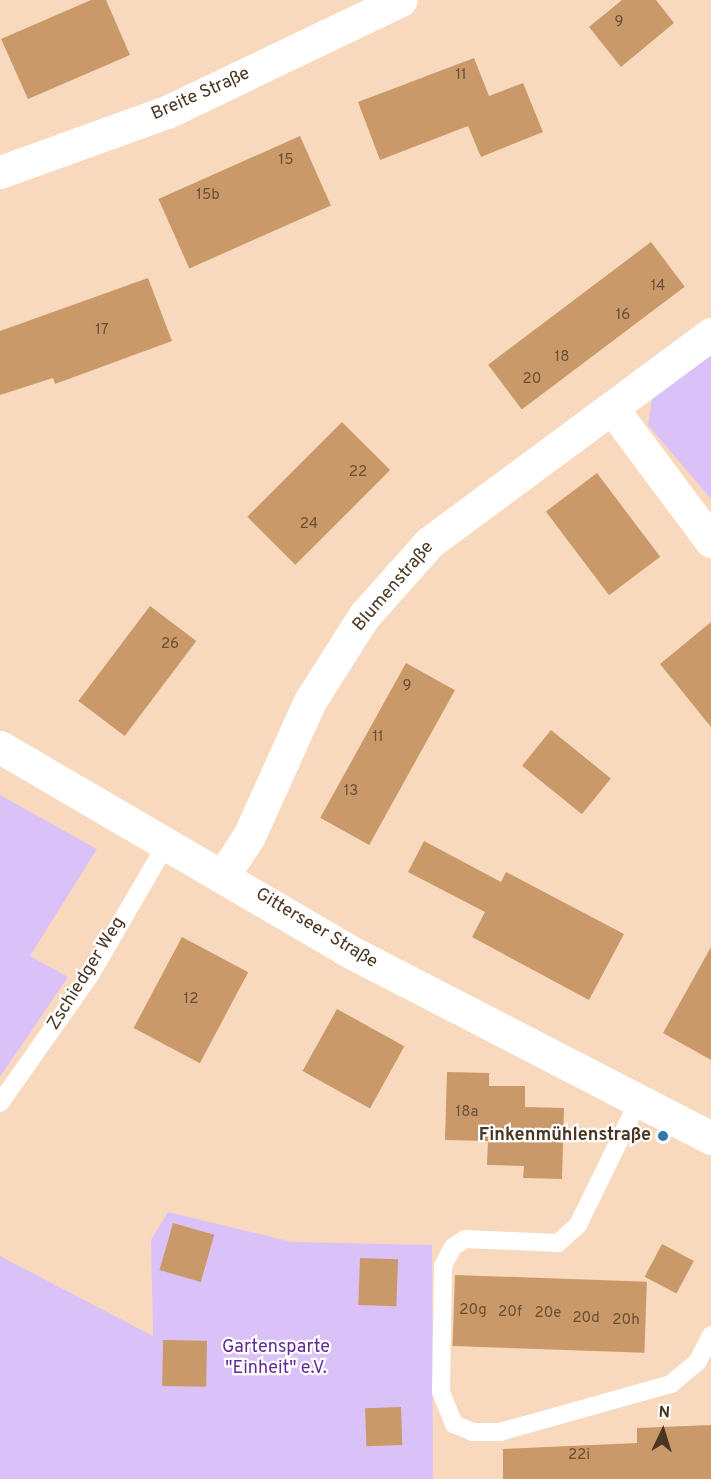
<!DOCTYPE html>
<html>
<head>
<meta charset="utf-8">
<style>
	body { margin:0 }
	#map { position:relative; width:711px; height:1479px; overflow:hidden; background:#f8d9bd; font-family:Overpass,sans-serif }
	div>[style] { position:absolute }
	.green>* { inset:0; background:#dac2f8 }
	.building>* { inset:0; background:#c9996a; transform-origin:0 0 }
	.lane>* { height:18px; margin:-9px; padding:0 9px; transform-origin:9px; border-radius:9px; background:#fff }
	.street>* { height:33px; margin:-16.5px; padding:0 16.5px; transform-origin:16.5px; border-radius:16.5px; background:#fff }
	.secondary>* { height:33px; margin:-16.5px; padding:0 16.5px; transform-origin:16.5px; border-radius:16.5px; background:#fff }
	.dots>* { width:16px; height:16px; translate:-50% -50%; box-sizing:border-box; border:3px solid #fff; border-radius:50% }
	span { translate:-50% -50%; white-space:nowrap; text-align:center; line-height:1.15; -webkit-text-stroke:4.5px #fff; paint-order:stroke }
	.number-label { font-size:15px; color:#6a4f34 }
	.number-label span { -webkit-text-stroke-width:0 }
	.street-label { font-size:18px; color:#4a3622 }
	.poi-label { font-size:18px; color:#4a3622; font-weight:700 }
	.right { translate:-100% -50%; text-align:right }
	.park-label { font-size:18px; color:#622695 }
	.north { position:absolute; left:633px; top:1401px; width:60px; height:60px; -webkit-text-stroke:4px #fff; paint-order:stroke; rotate:4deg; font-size:16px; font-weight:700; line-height:24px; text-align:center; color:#4a3622 }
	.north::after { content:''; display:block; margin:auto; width:21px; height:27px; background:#4a3622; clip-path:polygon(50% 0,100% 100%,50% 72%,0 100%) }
</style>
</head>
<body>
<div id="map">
	<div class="green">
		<i style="clip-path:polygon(711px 354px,711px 499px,648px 425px,652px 399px)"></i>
		<i style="clip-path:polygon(0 795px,97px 849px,30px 956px,68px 977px,0 1077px)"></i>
		<i style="clip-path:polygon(168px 1212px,292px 1242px,432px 1245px,433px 1479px,0 1479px,0 1256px,153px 1336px,151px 1240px)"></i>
	</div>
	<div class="building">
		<i style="clip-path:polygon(91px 0,106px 0,130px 55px,28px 99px,1px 39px)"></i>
		<i style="clip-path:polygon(622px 0,656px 0,674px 23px,621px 67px,589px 27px)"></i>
		<i style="clip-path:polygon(474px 58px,489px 96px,523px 83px,543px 132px,481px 157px,468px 126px,380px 160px,358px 102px)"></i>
		<i style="left:300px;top:136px;width:76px;height:155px;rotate:66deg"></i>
		<i style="left:651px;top:242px;width:56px;height:204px;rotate:53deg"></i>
		<i style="clip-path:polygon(148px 278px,172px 341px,55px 384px,53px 378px,0 395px,0 331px)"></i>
		<i style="left:342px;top:422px;width:68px;height:134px;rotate:45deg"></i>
		<i style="left:597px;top:473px;width:105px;height:64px;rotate:53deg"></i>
		<i style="left:150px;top:606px;width:58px;height:119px;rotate:37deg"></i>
		<i style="clip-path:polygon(711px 622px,711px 727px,660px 664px)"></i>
		<i style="left:406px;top:663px;width:56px;height:177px;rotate:29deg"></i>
		<i style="left:551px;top:730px;width:77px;height:46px;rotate:39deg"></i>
		<i style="clip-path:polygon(424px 841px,501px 882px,506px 872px,624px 934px,589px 1000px,472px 937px,485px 912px,408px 872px)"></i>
		<i style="left:182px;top:937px;width:75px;height:103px;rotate:28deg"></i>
		<i style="clip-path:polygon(711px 947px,711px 1060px,663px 1033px)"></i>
		<i style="left:337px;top:1009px;width:77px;height:71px;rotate:29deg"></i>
		<i style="clip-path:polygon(447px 1072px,489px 1073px,489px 1086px,525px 1086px,525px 1107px,564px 1108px,562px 1179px,523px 1178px,524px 1166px,487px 1165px,488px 1141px,445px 1140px)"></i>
		<i style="left:173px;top:1223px;width:43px;height:49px;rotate:16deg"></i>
		<i style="left:662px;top:1244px;width:36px;height:37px;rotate:28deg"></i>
		<i style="left:360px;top:1258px;width:38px;height:47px;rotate:2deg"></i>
		<i style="left:455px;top:1275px;width:192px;height:71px;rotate:2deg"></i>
		<i style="left:163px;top:1340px;width:44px;height:46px;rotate:1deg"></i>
		<i style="left:401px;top:1407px;width:38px;height:36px;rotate:88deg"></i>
		<i style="clip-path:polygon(711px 1425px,711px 1479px,503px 1479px,503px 1449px,637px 1443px,637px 1428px)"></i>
	</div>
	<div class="lane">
		<i style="left:638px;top:1102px;width:137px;rotate:116deg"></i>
		<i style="left:578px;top:1225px;width:27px;rotate:138deg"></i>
		<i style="left:558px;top:1243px;width:93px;rotate:-177.5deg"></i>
		<i style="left:465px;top:1239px;width:14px;rotate:146deg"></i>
		<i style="left:453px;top:1247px;width:21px;rotate:118deg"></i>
		<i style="left:443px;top:1266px;width:126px;rotate:90.9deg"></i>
		<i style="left:441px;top:1392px;width:35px;rotate:68deg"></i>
		<i style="left:454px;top:1424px;width:21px;rotate:23deg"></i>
		<i style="left:473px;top:1432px;width:27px"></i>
		<i style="left:500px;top:1432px;width:178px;rotate:-15.7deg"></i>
		<i style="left:671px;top:1384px;width:35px;rotate:-40deg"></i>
		<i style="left:698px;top:1361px;width:29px;rotate:-63deg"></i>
		<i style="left:0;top:1103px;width:154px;rotate:-54.8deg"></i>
		<i style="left:89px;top:977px;width:157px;rotate:-59.8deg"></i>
	</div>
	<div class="street">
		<i style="left:614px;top:411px;width:162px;rotate:53.3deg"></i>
		<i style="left:0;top:747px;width:400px;rotate:30.3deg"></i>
		<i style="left:345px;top:949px;width:412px;rotate:27.3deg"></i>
		<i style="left:224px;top:874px;width:45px;rotate:-56.7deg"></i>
		<i style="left:249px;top:836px;width:148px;rotate:-65.7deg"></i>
		<i style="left:310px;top:701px;width:101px;rotate:-57.6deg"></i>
		<i style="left:364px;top:616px;width:99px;rotate:-48.3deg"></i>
		<i style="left:430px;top:542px;width:350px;rotate:-36.5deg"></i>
	</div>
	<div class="secondary">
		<i style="left:0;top:172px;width:177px;rotate:-19.8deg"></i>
		<i style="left:167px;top:112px;width:259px;rotate:-25.6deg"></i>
	</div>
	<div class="dots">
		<i style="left:663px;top:1136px;background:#3177ac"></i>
	</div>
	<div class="number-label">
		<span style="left:619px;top:23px">9</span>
		<span style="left:461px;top:76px">11</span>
		<span style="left:286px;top:161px">15</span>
		<span style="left:208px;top:196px">15b</span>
		<span style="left:658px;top:287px">14</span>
		<span style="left:623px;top:316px">16</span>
		<span style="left:102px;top:331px">17</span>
		<span style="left:562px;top:358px">18</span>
		<span style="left:532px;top:380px">20</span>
		<span style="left:358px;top:473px">22</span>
		<span style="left:309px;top:525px">24</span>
		<span style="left:170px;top:645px">26</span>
		<span style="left:407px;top:687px">9</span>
		<span style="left:378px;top:738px">11</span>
		<span style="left:351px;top:792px">13</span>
		<span style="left:191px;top:1000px">12</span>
		<span style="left:467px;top:1113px">18a</span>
		<span style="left:473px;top:1311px">20g</span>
		<span style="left:510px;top:1313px">20f</span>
		<span style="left:548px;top:1314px">20e</span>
		<span style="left:586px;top:1319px">20d</span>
		<span style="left:626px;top:1321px">20h</span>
		<span style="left:579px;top:1456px">22i</span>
	</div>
	<div class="street-label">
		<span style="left:201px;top:95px;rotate:-24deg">Breite Straße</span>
		<span style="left:394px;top:587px;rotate:-49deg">Blumenstraße</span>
		<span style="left:316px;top:929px;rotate:31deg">Gitterseer Straße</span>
		<span style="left:87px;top:974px;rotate:-58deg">Zschiedger Weg</span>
	</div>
	<div class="poi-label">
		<span class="right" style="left:651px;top:1136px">Finkenmühlenstraße</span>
	</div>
	<div class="park-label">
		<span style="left:276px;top:1359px">Gartensparte<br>"Einheit" e.V.</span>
	</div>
	<div class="north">N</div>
</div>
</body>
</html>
